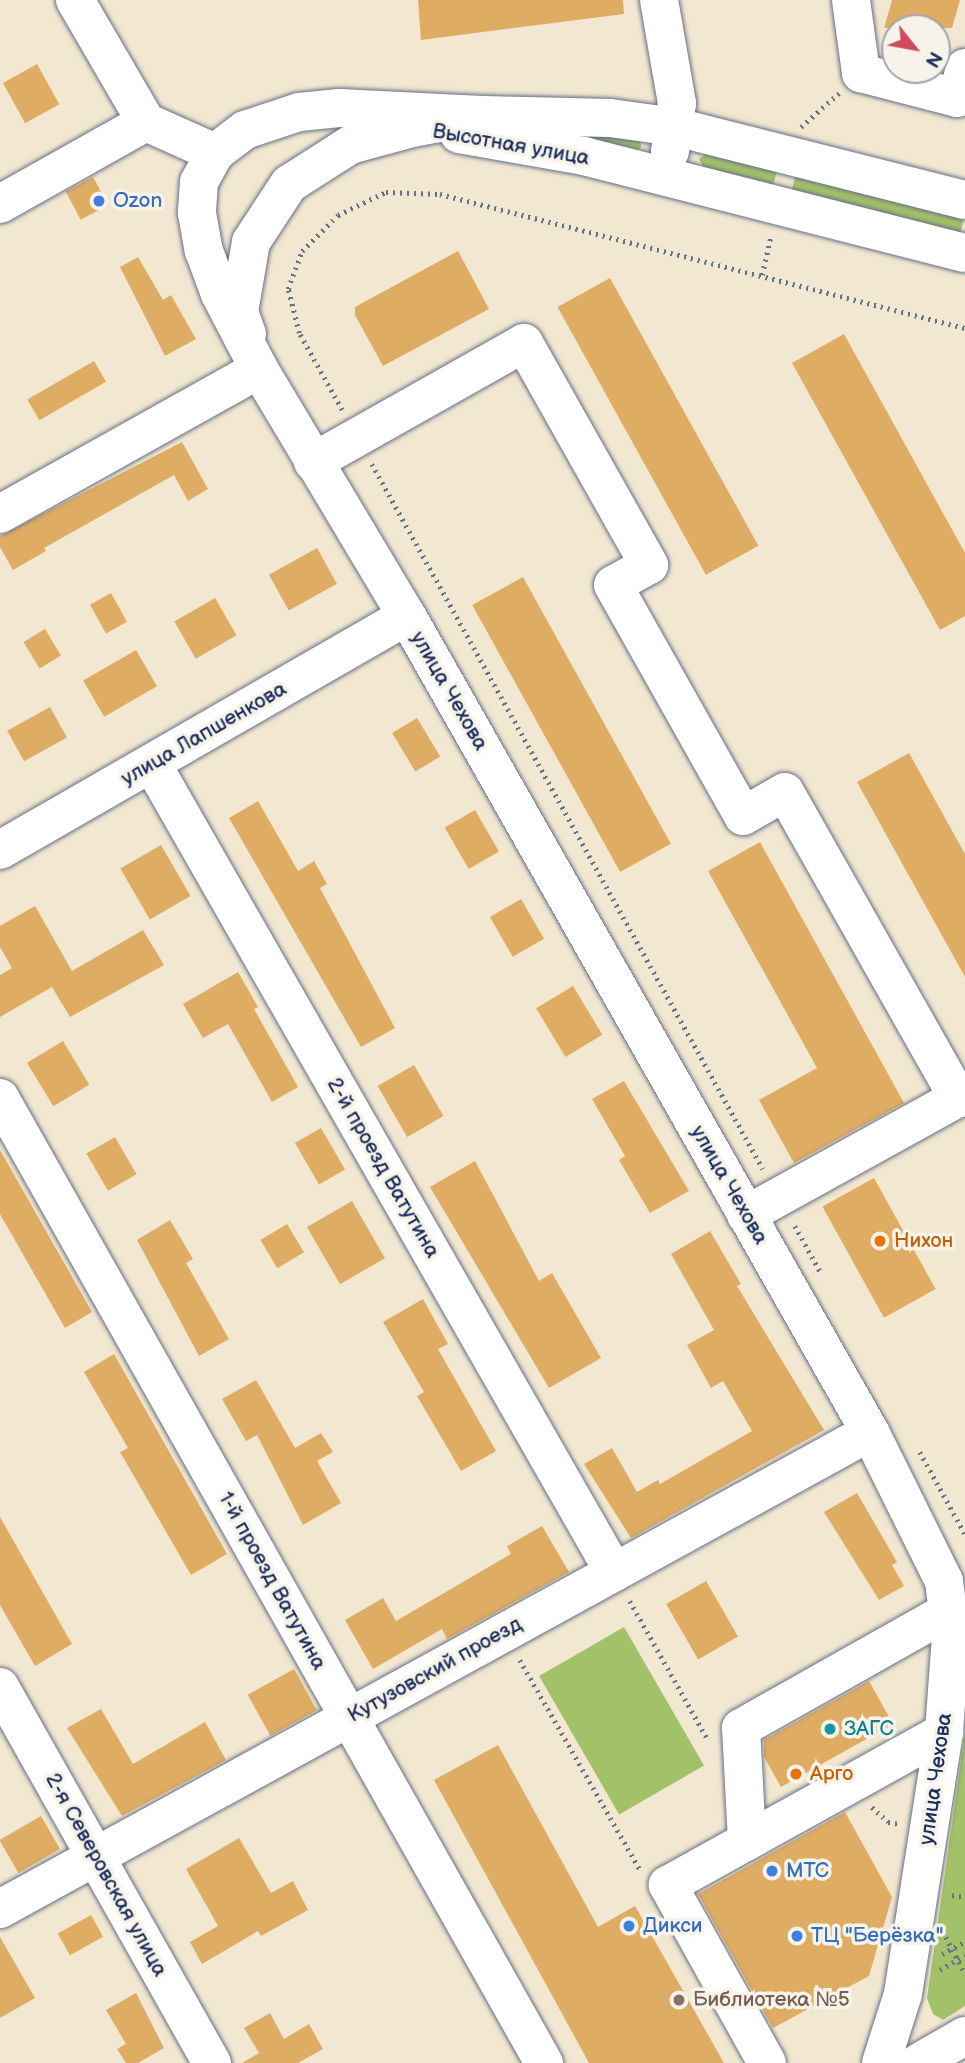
<!DOCTYPE html>
<html>
<head>
<meta charset="utf-8">
<style>
	body { margin:0 }
	#map { position:relative; width:965px; height:2063px; overflow:hidden; background:#f2e8d1; font-family:"Balsamiq Sans",sans-serif }
	div>[style] { position:absolute }
	.green>* { inset:0; background:#a2c168; transform-origin:0 0 }
	.building>* { inset:0; background:#dfac63; transform-origin:0 0 }
	.path>* { height:4.5px; margin-top:-2.25px; transform-origin:0; background:repeating-linear-gradient(90deg,#667086 0 2px,transparent 0 7px) }
	.roads { filter:drop-shadow(0 0 2px #667086) drop-shadow(0 0 2px #667086) }
	.minor>* { height:38px; margin:-19px; padding:0 19px; transform-origin:19px; border-radius:19px; background:#fff }
	.dots>* { width:19px; height:19px; translate:-50% -50%; box-sizing:border-box; border:4px solid #f7f3e8; border-radius:50% }
	span { translate:-50% -50%; white-space:nowrap; text-align:center; line-height:1.15; -webkit-text-stroke:7px #f7f3e8; paint-order:stroke }
	.street-label { font-size:21px; color:#1b2f5e }
	.shop-label { font-size:21px; color:#366cbe }
	.left { translate:0 -50%; text-align:left }
	.food-label { font-size:21px; color:#c56008 }
	.culture-label { font-size:21px; color:#0d838f }
	.education-label { font-size:21px; color:#785e54 }
	.north { position:absolute; left:881px; top:14px; width:70px; height:70px; box-sizing:border-box; background:#f7f3e8; border:2px solid #9fa5b1; border-radius:50%; rotate:121deg; font-size:19px; font-weight:700; line-height:28px; text-align:center; color:#1b2f5e }
	.north::after { content:''; display:block; margin:auto; width:24px; height:32px; background:#d1495b; clip-path:polygon(50% 0,100% 100%,50% 72%,0 100%) }
</style>
</head>
<body>
<div id="map">
	<div class="green">
		<i style="clip-path:polygon(574px 130px,640px 139px,641px 147px,634px 154px,571px 138px)"></i>
		<i style="clip-path:polygon(708px 152px,777px 170px,773px 187px,704px 168px,699px 159px)"></i>
		<i style="left:796px;top:173px;width:174px;height:20px;rotate:14deg"></i>
		<i style="left:624px;top:1627px;width:160px;height:98px;rotate:60deg"></i>
		<i style="clip-path:polygon(965px 1733px,965px 2006px,943px 2020px,933px 2014px,927px 1998px)"></i>
	</div>
	<div class="building">
		<i style="clip-path:polygon(418px 0,623px 0,624px 14px,421px 40px)"></i>
		<i style="clip-path:polygon(892px 0,960px 0,952px 28px,884px 28px)"></i>
		<i style="left:37px;top:64px;width:46px;height:39px;rotate:61deg"></i>
		<i style="left:93px;top:177px;width:32px;height:31px;rotate:62deg"></i>
		<i style="clip-path:polygon(458px 251px,489px 309px,383px 366px,355px 315px,355px 307px)"></i>
		<i style="clip-path:polygon(138px 257px,163px 300px,171px 295px,196px 339px,165px 356px,120px 267px)"></i>
		<i style="left:610px;top:278px;width:306px;height:60px;rotate:61deg"></i>
		<i style="clip-path:polygon(844px 334px,965px 553px,965px 616px,940px 630px,792px 363px)"></i>
		<i style="left:94px;top:361px;width:24px;height:77px;rotate:60deg"></i>
		<i style="clip-path:polygon(182px 442px,208px 489px,188px 501px,174px 475px,44px 548px,46px 551px,13px 570px,0 547px,0 536px)"></i>
		<i style="left:317px;top:548px;width:41px;height:55px;rotate:61deg"></i>
		<i style="left:523px;top:577px;width:305px;height:58px;rotate:61deg"></i>
		<i style="left:111px;top:593px;width:33px;height:24px;rotate:61deg"></i>
		<i style="left:215px;top:598px;width:43px;height:47px;rotate:60deg"></i>
		<i style="left:45px;top:629px;width:31px;height:25px;rotate:59deg"></i>
		<i style="left:136px;top:650px;width:42px;height:61px;rotate:60deg"></i>
		<i style="left:50px;top:707px;width:35px;height:49px;rotate:61deg"></i>
		<i style="left:417px;top:718px;width:45px;height:29px;rotate:59deg"></i>
		<i style="clip-path:polygon(909px 753px,965px 854px,965px 977px,857px 782px)"></i>
		<i style="clip-path:polygon(258px 801px,298px 871px,314px 861px,327px 884px,320px 888px,395px 1028px,361px 1047px,229px 818px)"></i>
		<i style="left:475px;top:810px;width:48px;height:35px;rotate:60deg"></i>
		<i style="clip-path:polygon(760px 842px,904px 1103px,794px 1163px,759px 1100px,817px 1068px,708px 871px)"></i>
		<i style="left:161px;top:845px;width:59px;height:47px;rotate:60deg"></i>
		<i style="left:521px;top:899px;width:46px;height:36px;rotate:60deg"></i>
		<i style="clip-path:polygon(35px 906px,72px 971px,143px 930px,164px 965px,70px 1017px,52px 987px,0 1017px,0 975px,12px 968px,0 947px,0 926px)"></i>
		<i style="clip-path:polygon(238px 972px,258px 1007px,254px 1009px,298px 1087px,272px 1102px,228px 1024px,203px 1038px,183px 1004px)"></i>
		<i style="left:573px;top:986px;width:57px;height:43px;rotate:59deg"></i>
		<i style="left:63px;top:1041px;width:51px;height:42px;rotate:59deg"></i>
		<i style="left:414px;top:1065px;width:59px;height:42px;rotate:60deg"></i>
		<i style="clip-path:polygon(624px 1081px,689px 1191px,650px 1213px,619px 1160px,625px 1156px,592px 1099px)"></i>
		<i style="left:321px;top:1128px;width:48px;height:30px;rotate:60deg"></i>
		<i style="left:115px;top:1137px;width:43px;height:33px;rotate:60deg"></i>
		<i style="clip-path:polygon(0 1150px,92px 1312px,65px 1328px,0 1214px)"></i>
		<i style="clip-path:polygon(475px 1161px,539px 1281px,552px 1273px,601px 1358px,549px 1388px,430px 1187px)"></i>
		<i style="left:874px;top:1178px;width:127px;height:59px;rotate:61deg"></i>
		<i style="left:352px;top:1201px;width:66px;height:52px;rotate:60deg"></i>
		<i style="clip-path:polygon(170px 1220px,193px 1259px,186px 1263px,229px 1339px,199px 1356px,137px 1240px)"></i>
		<i style="left:287px;top:1224px;width:33px;height:31px;rotate:59deg"></i>
		<i style="clip-path:polygon(710px 1231px,741px 1284px,737px 1286px,824px 1430px,631px 1538px,584px 1464px,612px 1448px,637px 1492px,658px 1480px,660px 1484px,752px 1431px,723px 1381px,711px 1388px,687px 1345px,714px 1330px,671px 1254px)"></i>
		<i style="clip-path:polygon(423px 1299px,448px 1344px,438px 1349px,496px 1451px,461px 1471px,417px 1396px,424px 1392px,383px 1322px)"></i>
		<i style="clip-path:polygon(114px 1354px,227px 1554px,191px 1575px,120px 1452px,128px 1448px,84px 1372px)"></i>
		<i style="clip-path:polygon(256px 1380px,295px 1448px,321px 1433px,333px 1452px,317px 1461px,341px 1503px,303px 1525px,257px 1435px,246px 1441px,222px 1399px)"></i>
		<i style="clip-path:polygon(857px 1493px,897px 1562px,892px 1565px,904px 1586px,879px 1600px,824px 1512px)"></i>
		<i style="clip-path:polygon(0 1517px,72px 1644px,35px 1666px,0 1605px)"></i>
		<i style="clip-path:polygon(542px 1526px,569px 1572px,447px 1639px,442px 1629px,373px 1669px,345px 1620px,383px 1598px,396px 1621px,511px 1554px,507px 1546px)"></i>
		<i style="left:706px;top:1581px;width:64px;height:46px;rotate:60deg"></i>
		<i style="left:294px;top:1669px;width:47px;height:53px;rotate:61deg"></i>
		<i style="clip-path:polygon(869px 1681px,893px 1724px,781px 1787px,764px 1757px,764px 1740px)"></i>
		<i style="clip-path:polygon(101px 1709px,133px 1764px,205px 1722px,226px 1760px,122px 1816px,67px 1728px)"></i>
		<i style="clip-path:polygon(498px 1745px,598px 1927px,635px 1906px,724px 2063px,589px 2063px,434px 1780px)"></i>
		<i style="clip-path:polygon(845px 1812px,892px 1897px,869px 1976px,773px 2028px,698px 1894px)"></i>
		<i style="left:41px;top:1816px;width:38px;height:48px;rotate:60deg"></i>
		<i style="clip-path:polygon(239px 1838px,271px 1893px,293px 1881px,308px 1910px,261px 1936px,258px 1931px,202px 1964px,190px 1942px,218px 1926px,186px 1869px)"></i>
		<i style="left:91px;top:1915px;width:25px;height:38px;rotate:61deg"></i>
		<i style="clip-path:polygon(0 1937px,35px 1998px,0 2018px)"></i>
		<i style="clip-path:polygon(136px 1993px,164px 2048px,138px 2063px,126px 2063px,117px 2049px,126px 2044px,106px 2010px)"></i>
		<i style="clip-path:polygon(270px 2013px,284px 2039px,309px 2024px,323px 2049px,298px 2063px,242px 2063px,259px 2053px,244px 2028px)"></i>
	</div>
	<div class="path">
		<i style="left:801px;top:127px;width:51px;rotate:-41.8deg"></i>
		<i style="left:762px;top:275px;width:41px;rotate:-77.3deg"></i>
		<i style="left:342px;top:410px;width:88px;rotate:-119.2deg"></i>
		<i style="left:299px;top:333px;width:45px;rotate:-104deg"></i>
		<i style="left:288px;top:289px;width:40px;rotate:-69.8deg"></i>
		<i style="left:302px;top:251px;width:51px;rotate:-45deg"></i>
		<i style="left:338px;top:215px;width:53px;rotate:-25.6deg"></i>
		<i style="left:386px;top:192px;width:54px;rotate:2.1deg"></i>
		<i style="left:440px;top:194px;width:542px;rotate:14.32deg"></i>
		<i style="left:372px;top:464px;width:806px;rotate:60.99deg"></i>
		<i style="left:795px;top:1226px;width:54px;rotate:61deg"></i>
		<i style="left:920px;top:1452px;width:94px;rotate:61.2deg"></i>
		<i style="left:630px;top:1601px;width:159px;rotate:60.7deg"></i>
		<i style="left:520px;top:1660px;width:243px;rotate:60.2deg"></i>
		<i style="left:872px;top:1807px;width:22px;rotate:43deg"></i>
		<i style="left:888px;top:1822px;width:11px;rotate:10deg"></i>
		<i style="left:952px;top:1895px;width:13px;rotate:9deg"></i>
		<i style="left:946px;top:1937px;width:42px;rotate:62.8deg"></i>
		<i style="left:942px;top:1954px;width:26px;rotate:-28deg"></i>
		<i style="left:940px;top:1970px;width:29px;rotate:-31deg"></i>
	</div>
	<div class="roads">
		<div class="minor">
			<i style="left:75px;top:0;width:141px;rotate:59.8deg"></i>
			<i style="left:146px;top:122px;width:76px;rotate:24.2deg"></i>
			<i style="left:659px;top:0;width:105px;rotate:80.1deg"></i>
			<i style="left:677px;top:103px;width:49px;rotate:98.3deg"></i>
			<i style="left:851px;top:0;width:74px;rotate:82.2deg"></i>
			<i style="left:861px;top:73px;width:99px;rotate:14.6deg"></i>
			<i style="left:957px;top:98px;width:31px;rotate:-75deg"></i>
			<i style="left:482px;top:115px;width:143px;rotate:-177.2deg"></i>
			<i style="left:339px;top:108px;width:40px;rotate:174.3deg"></i>
			<i style="left:299px;top:112px;width:57px;rotate:161.6deg"></i>
			<i style="left:245px;top:130px;width:38px;rotate:143deg"></i>
			<i style="left:215px;top:153px;width:33px;rotate:119deg"></i>
			<i style="left:199px;top:182px;width:31px;rotate:94deg"></i>
			<i style="left:197px;top:213px;width:39px;rotate:80deg"></i>
			<i style="left:204px;top:251px;width:46px;rotate:69.6deg"></i>
			<i style="left:220px;top:294px;width:85px;rotate:62.5deg"></i>
			<i style="left:259px;top:369px;width:288px;rotate:59.1deg"></i>
			<i style="left:407px;top:616px;width:938px;rotate:60.43deg"></i>
			<i style="left:870px;top:1432px;width:166px;rotate:63.6deg"></i>
			<i style="left:944px;top:1581px;width:55px;rotate:82.7deg"></i>
			<i style="left:951px;top:1636px;width:96px;rotate:94.2deg"></i>
			<i style="left:944px;top:1732px;width:265px;rotate:98.9deg"></i>
			<i style="left:903px;top:1994px;width:72px;rotate:107.7deg"></i>
			<i style="left:459px;top:134px;width:127px;rotate:10deg"></i>
			<i style="left:584px;top:156px;width:393px;rotate:14.3deg"></i>
			<i style="left:0;top:204px;width:167px;rotate:-29.3deg"></i>
			<i style="left:247px;top:334px;width:23px;rotate:-110deg"></i>
			<i style="left:239px;top:312px;width:71px;rotate:-80.3deg"></i>
			<i style="left:251px;top:242px;width:69px;rotate:-56.8deg"></i>
			<i style="left:289px;top:184px;width:72px;rotate:-32.6deg"></i>
			<i style="left:350px;top:145px;width:64px;rotate:-15.3deg"></i>
			<i style="left:412px;top:128px;width:71px;rotate:-10.5deg"></i>
			<i style="left:482px;top:115px;width:128px;rotate:1.3deg"></i>
			<i style="left:610px;top:118px;width:67px;rotate:7.8deg"></i>
			<i style="left:676px;top:127px;width:298px;rotate:14.2deg"></i>
			<i style="left:313px;top:462px;width:242px;rotate:-29.4deg"></i>
			<i style="left:524px;top:343px;width:255px;rotate:60.6deg"></i>
			<i style="left:649px;top:565px;width:41px;rotate:150.9deg"></i>
			<i style="left:613px;top:585px;width:265px;rotate:60.6deg"></i>
			<i style="left:743px;top:816px;width:48px;rotate:-29.7deg"></i>
			<i style="left:785px;top:792px;width:352px;rotate:60.5deg"></i>
			<i style="left:0;top:514px;width:297px;rotate:-29.2deg"></i>
			<i style="left:152px;top:764px;width:931px;rotate:60.24deg"></i>
			<i style="left:0;top:850px;width:469px;rotate:-29.9deg"></i>
			<i style="left:0;top:1098px;width:1108px;rotate:60.59deg"></i>
			<i style="left:746px;top:1215px;width:250px;rotate:-28.9deg"></i>
			<i style="left:0;top:1687px;width:432px;rotate:60.6deg"></i>
			<i style="left:747px;top:1841px;width:113px;rotate:-93deg"></i>
			<i style="left:741px;top:1728px;width:240px;rotate:-29.4deg"></i>
			<i style="left:0;top:1909px;width:992px;rotate:-28.73deg"></i>
			<i style="left:767px;top:2063px;width:204px;rotate:-119.1deg"></i>
			<i style="left:668px;top:1885px;width:316px;rotate:-29deg"></i>
			<i style="left:918px;top:2063px;width:54px;rotate:-29.9deg"></i>
		</div>
	</div>
	<div class="dots">
		<i style="left:99px;top:201px;background:#3f7fe0"></i>
		<i style="left:880px;top:1241px;background:#e8710a"></i>
		<i style="left:830px;top:1729px;background:#0f9aa8"></i>
		<i style="left:796px;top:1774px;background:#e8710a"></i>
		<i style="left:772px;top:1871px;background:#3f7fe0"></i>
		<i style="left:629px;top:1926px;background:#3f7fe0"></i>
		<i style="left:797px;top:1936px;background:#3f7fe0"></i>
		<i style="left:679px;top:2000px;background:#8d6e63"></i>
	</div>
	<div class="street-label">
		<span style="left:511px;top:145px;rotate:10deg">Высотная улица</span>
		<span style="left:449px;top:691px;rotate:60deg">улица Чехова</span>
		<span style="left:204px;top:734px;rotate:-30deg">улица Лапшенкова</span>
		<span style="left:383px;top:1168px;rotate:60deg">2-й проезд Ватутина</span>
		<span style="left:729px;top:1185px;rotate:60deg">улица Чехова</span>
		<span style="left:272px;top:1581px;rotate:61deg">1-й проезд Ватутина</span>
		<span style="left:435px;top:1670px;rotate:-29deg">Кутузовский проезд</span>
		<span style="left:936px;top:1779px;rotate:-82deg">улица Чехова</span>
		<span style="left:106px;top:1875px;rotate:61deg">2-я Северовская улица</span>
	</div>
	<div class="shop-label">
		<span class="left" style="left:113px;top:201px">Ozon</span>
		<span class="left" style="left:786px;top:1871px">МТС</span>
		<span class="left" style="left:643px;top:1926px">Дикси</span>
		<span class="left" style="left:811px;top:1936px">ТЦ "Берёзка"</span>
	</div>
	<div class="food-label">
		<span class="left" style="left:894px;top:1241px">Нихон</span>
		<span class="left" style="left:810px;top:1774px">Арго</span>
	</div>
	<div class="culture-label">
		<span class="left" style="left:844px;top:1729px">ЗАГС</span>
	</div>
	<div class="education-label">
		<span class="left" style="left:693px;top:2000px">Библиотека №5</span>
	</div>
	<div class="north">N</div>
</div>
</body>
</html>
